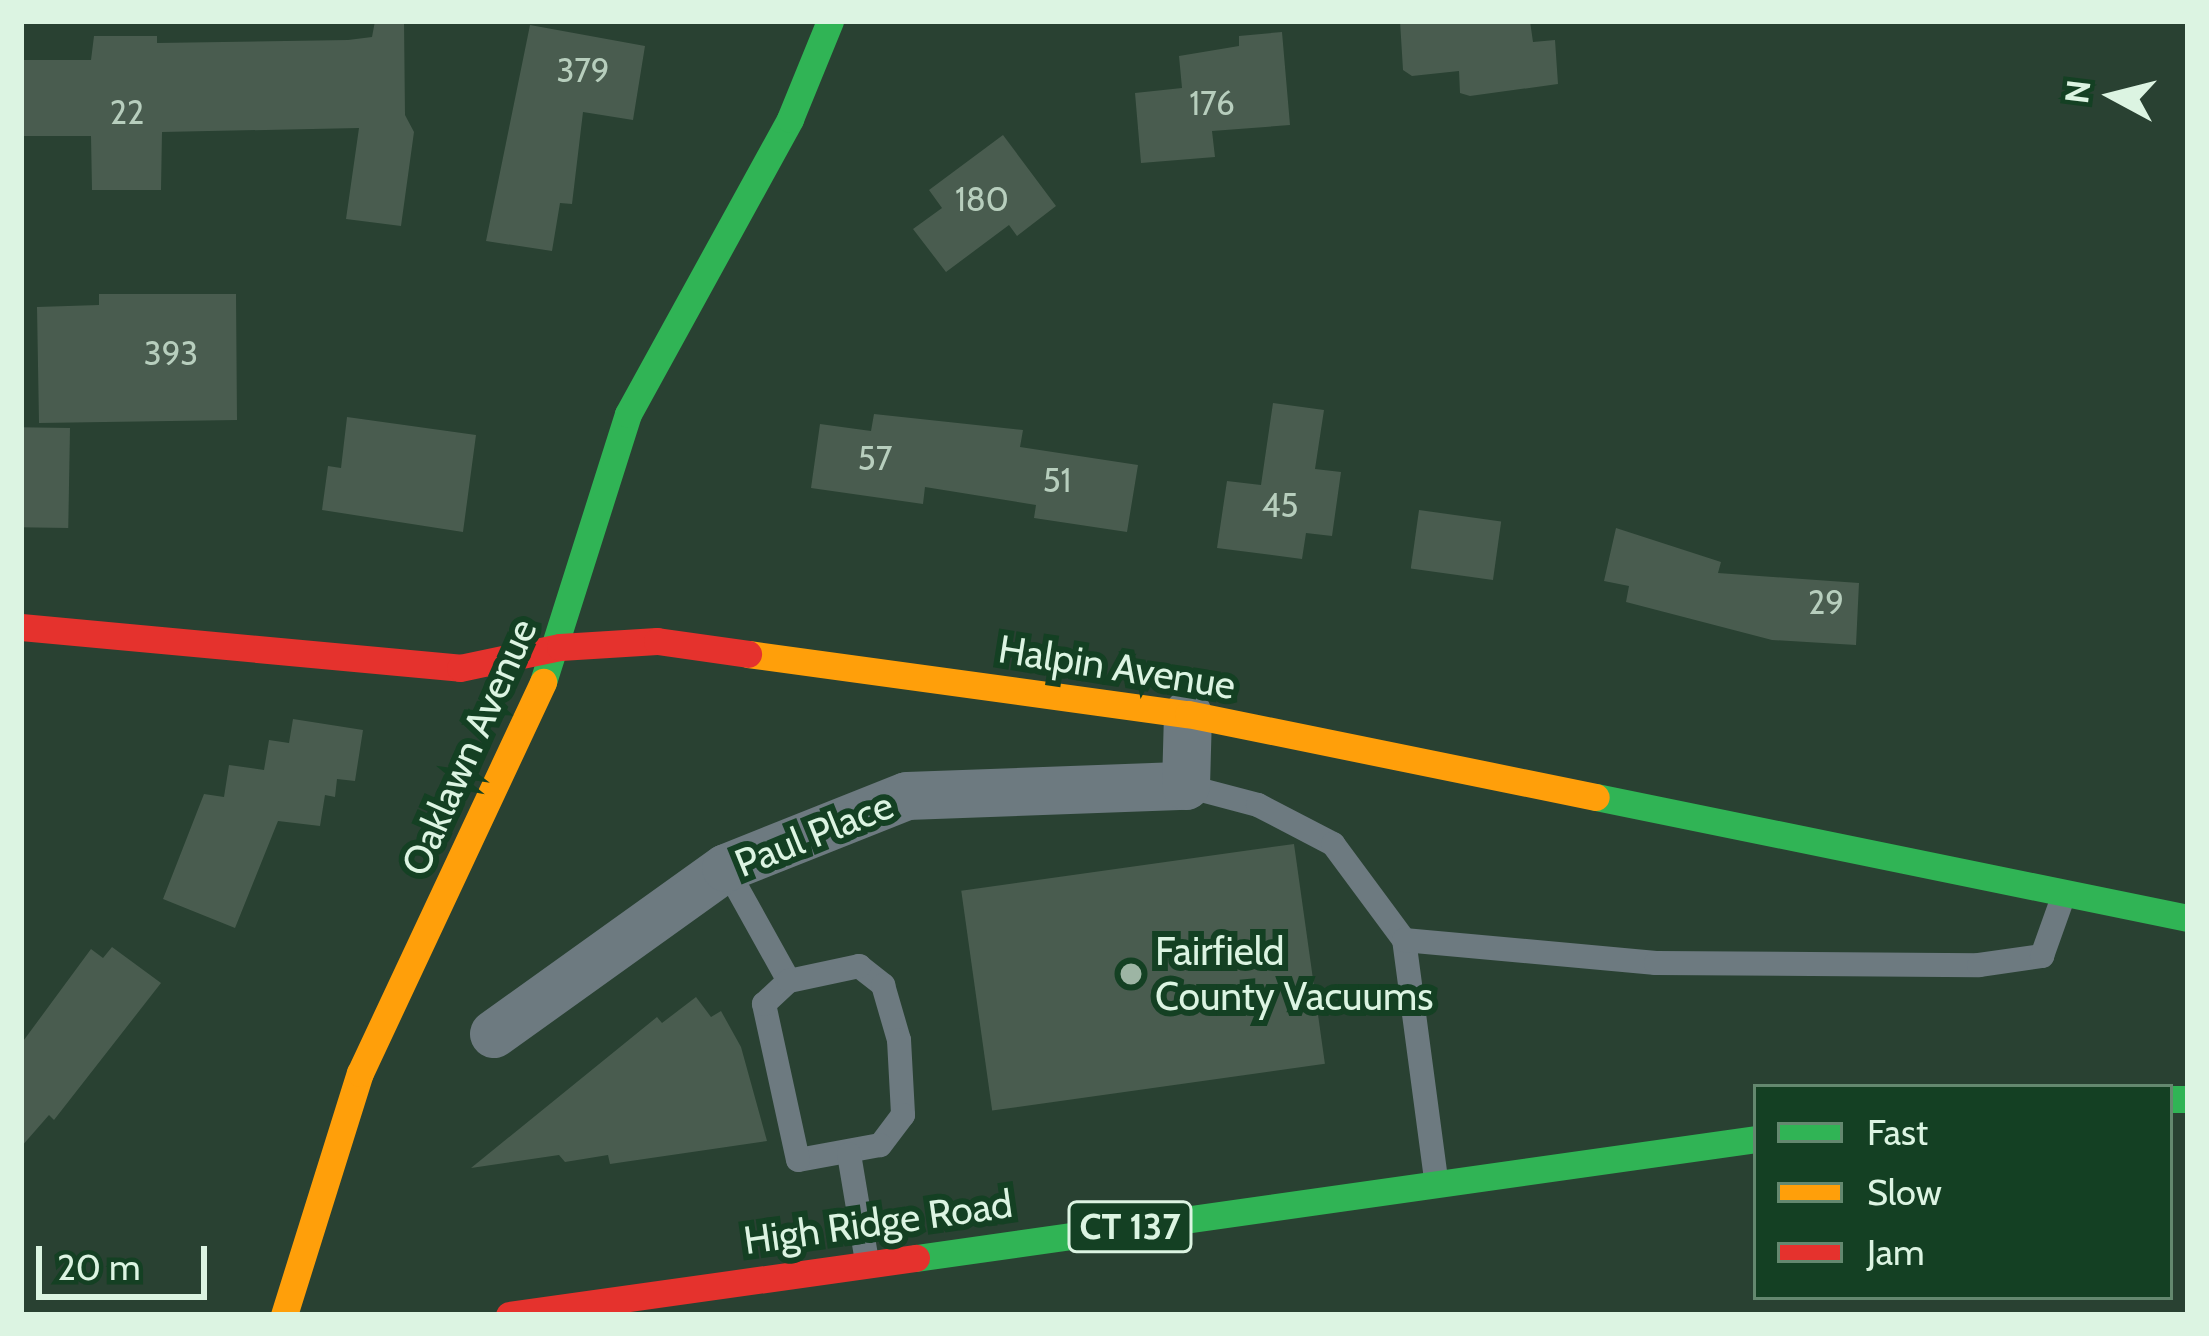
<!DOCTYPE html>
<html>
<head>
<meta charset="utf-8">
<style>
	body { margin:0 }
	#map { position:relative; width:2209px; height:1336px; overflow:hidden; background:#294132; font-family:Cabin,sans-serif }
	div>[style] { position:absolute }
	.building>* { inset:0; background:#495c4f; transform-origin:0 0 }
	.lane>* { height:24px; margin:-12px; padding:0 12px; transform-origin:12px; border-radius:12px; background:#6d7a80 }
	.street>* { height:48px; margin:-24px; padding:0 24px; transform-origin:24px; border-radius:24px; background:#6d7a80 }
	.fast>* { height:27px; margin:-13.5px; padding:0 13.5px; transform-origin:13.5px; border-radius:13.5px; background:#30b455 }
	.slow>* { height:27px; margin:-13.5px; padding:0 13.5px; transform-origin:13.5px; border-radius:13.5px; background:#ff9f0a }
	.jam>* { height:27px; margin:-13.5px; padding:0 13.5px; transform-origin:13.5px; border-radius:13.5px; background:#e5322d }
	.dots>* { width:33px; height:33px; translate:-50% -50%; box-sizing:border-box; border:6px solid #144023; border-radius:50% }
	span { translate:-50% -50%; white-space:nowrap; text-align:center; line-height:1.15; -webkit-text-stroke:12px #144023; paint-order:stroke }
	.number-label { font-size:33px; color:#b7cebd }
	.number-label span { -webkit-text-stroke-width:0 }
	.shield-label span { padding:3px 9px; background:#144023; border:3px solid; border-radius:9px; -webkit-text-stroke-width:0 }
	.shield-label { font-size:36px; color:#dcf4e2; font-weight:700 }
	.street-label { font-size:39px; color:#dcf4e2 }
	.poi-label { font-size:39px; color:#dcf4e2 }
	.left { translate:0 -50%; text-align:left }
	.frame { position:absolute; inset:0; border:24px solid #dcf4e2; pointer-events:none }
	.legend { position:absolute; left:1753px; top:1084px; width:420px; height:216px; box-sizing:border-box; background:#144023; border:3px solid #64886f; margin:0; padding:15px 21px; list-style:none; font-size:36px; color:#dcf4e2 }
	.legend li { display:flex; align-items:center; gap:24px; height:60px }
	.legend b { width:60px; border:3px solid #64886f }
	.north { position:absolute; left:2053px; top:36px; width:120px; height:120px; -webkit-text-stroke:9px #144023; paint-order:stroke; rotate:277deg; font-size:33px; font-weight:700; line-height:48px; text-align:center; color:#dcf4e2 }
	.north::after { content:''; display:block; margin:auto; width:42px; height:54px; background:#dcf4e2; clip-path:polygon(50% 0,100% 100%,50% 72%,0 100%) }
	.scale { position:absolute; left:36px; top:1246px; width:171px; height:54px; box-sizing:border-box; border:6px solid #dcf4e2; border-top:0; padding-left:15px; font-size:36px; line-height:42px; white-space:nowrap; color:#dcf4e2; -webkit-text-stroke:9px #144023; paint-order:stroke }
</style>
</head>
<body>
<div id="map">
	<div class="building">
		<i style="clip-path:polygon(375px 21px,404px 21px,405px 115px,414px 132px,401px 226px,346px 219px,359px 128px,162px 132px,161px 190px,92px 190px,91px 136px,21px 136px,21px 60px,91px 60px,94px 36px,157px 36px,157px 43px,348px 40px,372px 37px)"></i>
		<i style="clip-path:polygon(1400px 21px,1530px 21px,1533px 42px,1555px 40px,1558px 84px,1470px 96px,1460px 93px,1459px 71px,1412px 76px,1403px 70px)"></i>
		<i style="clip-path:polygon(530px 25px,645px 46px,633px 120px,583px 112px,572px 204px,560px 203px,552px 251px,486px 241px)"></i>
		<i style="clip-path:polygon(1282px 32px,1290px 125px,1212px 131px,1215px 157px,1141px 163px,1135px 93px,1182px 88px,1179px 56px,1239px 46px,1239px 36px)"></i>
		<i style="clip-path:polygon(1003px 135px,1056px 206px,1017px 236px,1009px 225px,946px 272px,913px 229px,942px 208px,929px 190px)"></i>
		<i style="clip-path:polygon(99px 294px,236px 294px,237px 420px,39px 423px,37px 307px,99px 305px)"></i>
		<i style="clip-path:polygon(1273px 403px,1324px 410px,1315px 469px,1341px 472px,1332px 536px,1306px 533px,1302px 559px,1217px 548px,1227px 481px,1261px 485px)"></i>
		<i style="clip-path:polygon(874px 414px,1023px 430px,1020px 447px,1138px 465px,1127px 532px,1034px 518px,1036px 505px,925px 487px,923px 504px,811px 488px,820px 424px,871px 431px)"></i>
		<i style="clip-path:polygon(347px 417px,476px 435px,463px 532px,322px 510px,328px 466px,341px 468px)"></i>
		<i style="left:70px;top:428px;width:100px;height:49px;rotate:91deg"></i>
		<i style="left:1419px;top:510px;width:83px;height:59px;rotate:8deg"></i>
		<i style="clip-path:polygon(1616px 528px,1721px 562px,1718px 573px,1859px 583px,1856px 645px,1772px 640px,1626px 602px,1629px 586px,1604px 581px)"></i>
		<i style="clip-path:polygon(293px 719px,363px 730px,355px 781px,337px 779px,335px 797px,325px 795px,320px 826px,278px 821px,235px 928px,163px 899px,204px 794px,224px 797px,229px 765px,264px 770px,269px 740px,289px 743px)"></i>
		<i style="left:1294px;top:844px;width:222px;height:336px;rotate:82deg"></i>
		<i style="clip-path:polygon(112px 947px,161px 983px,54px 1120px,49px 1115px,21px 1147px,21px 1044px,91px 949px,103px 958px)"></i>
		<i style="clip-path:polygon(696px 997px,711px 1017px,721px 1011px,741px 1047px,767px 1141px,610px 1164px,608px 1155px,565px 1162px,559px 1155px,471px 1168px,657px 1017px,662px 1023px)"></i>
	</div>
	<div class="lane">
		<i style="left:1186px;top:786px;width:74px;rotate:14.8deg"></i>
		<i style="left:1258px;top:805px;width:85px;rotate:27.5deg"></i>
		<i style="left:1333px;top:844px;width:119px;rotate:53.5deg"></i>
		<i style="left:726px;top:868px;width:129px;rotate:60.9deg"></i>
		<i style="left:859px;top:966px;width:31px;rotate:38deg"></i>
		<i style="left:883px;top:985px;width:57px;rotate:73.8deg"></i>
		<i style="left:899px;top:1040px;width:75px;rotate:86.9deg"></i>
		<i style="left:903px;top:1115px;width:38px;rotate:127deg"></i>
		<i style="left:880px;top:1145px;width:83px;rotate:169.6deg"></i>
		<i style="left:798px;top:1160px;width:160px;rotate:-102.3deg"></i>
		<i style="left:764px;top:1004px;width:34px;rotate:-43deg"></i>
		<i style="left:789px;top:981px;width:72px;rotate:-12.1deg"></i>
		<i style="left:849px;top:1154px;width:109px;rotate:80.5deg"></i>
		<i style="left:1436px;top:1179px;width:241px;rotate:-97.6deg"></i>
		<i style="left:1404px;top:940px;width:253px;rotate:5.2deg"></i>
		<i style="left:1656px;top:963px;width:323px;rotate:0.4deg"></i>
		<i style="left:1979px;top:965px;width:64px;rotate:-8.1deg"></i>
		<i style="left:2042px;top:956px;width:63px;rotate:-70.4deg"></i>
	</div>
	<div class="street">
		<i style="left:494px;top:1034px;width:285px;rotate:-35.6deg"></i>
		<i style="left:726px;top:868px;width:195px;rotate:-21.7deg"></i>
		<i style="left:907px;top:796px;width:279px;rotate:-2.1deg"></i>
		<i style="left:1186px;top:786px;width:72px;rotate:-88.4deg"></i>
	</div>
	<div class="fast">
		<i style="left:543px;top:682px;width:281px;rotate:-72.4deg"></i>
		<i style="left:628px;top:414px;width:337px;rotate:-61.2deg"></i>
		<i style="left:790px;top:119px;width:106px;rotate:-67.8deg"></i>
		<i style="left:1596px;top:797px;width:604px;rotate:11.55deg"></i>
		<i style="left:2170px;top:1099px;width:18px"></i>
		<i style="left:916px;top:1258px;width:848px;rotate:-8.06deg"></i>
	</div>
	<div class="slow">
		<i style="left:748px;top:654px;width:444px;rotate:7.8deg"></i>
		<i style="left:1188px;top:714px;width:416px;rotate:11.5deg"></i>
		<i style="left:284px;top:1315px;width:254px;rotate:-72.6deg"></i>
		<i style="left:360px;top:1073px;width:432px;rotate:-64.9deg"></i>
	</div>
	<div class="jam">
		<i style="left:21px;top:627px;width:441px;rotate:5.3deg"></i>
		<i style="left:460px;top:668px;width:102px;rotate:-11.9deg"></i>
		<i style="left:560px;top:647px;width:97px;rotate:-3.5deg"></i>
		<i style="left:657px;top:641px;width:92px;rotate:8.1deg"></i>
		<i style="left:509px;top:1315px;width:411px;rotate:-8deg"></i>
	</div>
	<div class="dots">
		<i style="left:1131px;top:974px;background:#9db5a4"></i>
	</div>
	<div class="number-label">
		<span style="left:583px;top:71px">379</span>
		<span style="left:1212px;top:104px">176</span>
		<span style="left:127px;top:113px">22</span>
		<span style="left:982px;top:200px">180</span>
		<span style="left:171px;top:354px">393</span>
		<span style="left:875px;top:459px">57</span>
		<span style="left:1057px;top:481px">51</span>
		<span style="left:1280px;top:506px">45</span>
		<span style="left:1826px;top:603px">29</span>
	</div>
	<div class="shield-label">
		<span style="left:1130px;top:1227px">CT 137</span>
	</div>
	<div class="street-label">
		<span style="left:1117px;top:667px;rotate:9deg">Halpin Avenue</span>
		<span style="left:469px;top:747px;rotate:-66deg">Oaklawn Avenue</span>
		<span style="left:814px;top:834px;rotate:-22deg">Paul Place</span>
		<span style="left:878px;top:1222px;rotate:-8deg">High Ridge Road</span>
	</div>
	<div class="poi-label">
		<span class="left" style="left:1155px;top:974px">Fairfield<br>County Vacuums</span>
	</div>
	<div class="frame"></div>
	<ul class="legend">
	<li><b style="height:15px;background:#30b455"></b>Fast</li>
	<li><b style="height:15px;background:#ff9f0a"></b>Slow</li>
	<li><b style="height:15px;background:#e5322d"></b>Jam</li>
	</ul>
	<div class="north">N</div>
	<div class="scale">20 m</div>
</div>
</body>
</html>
